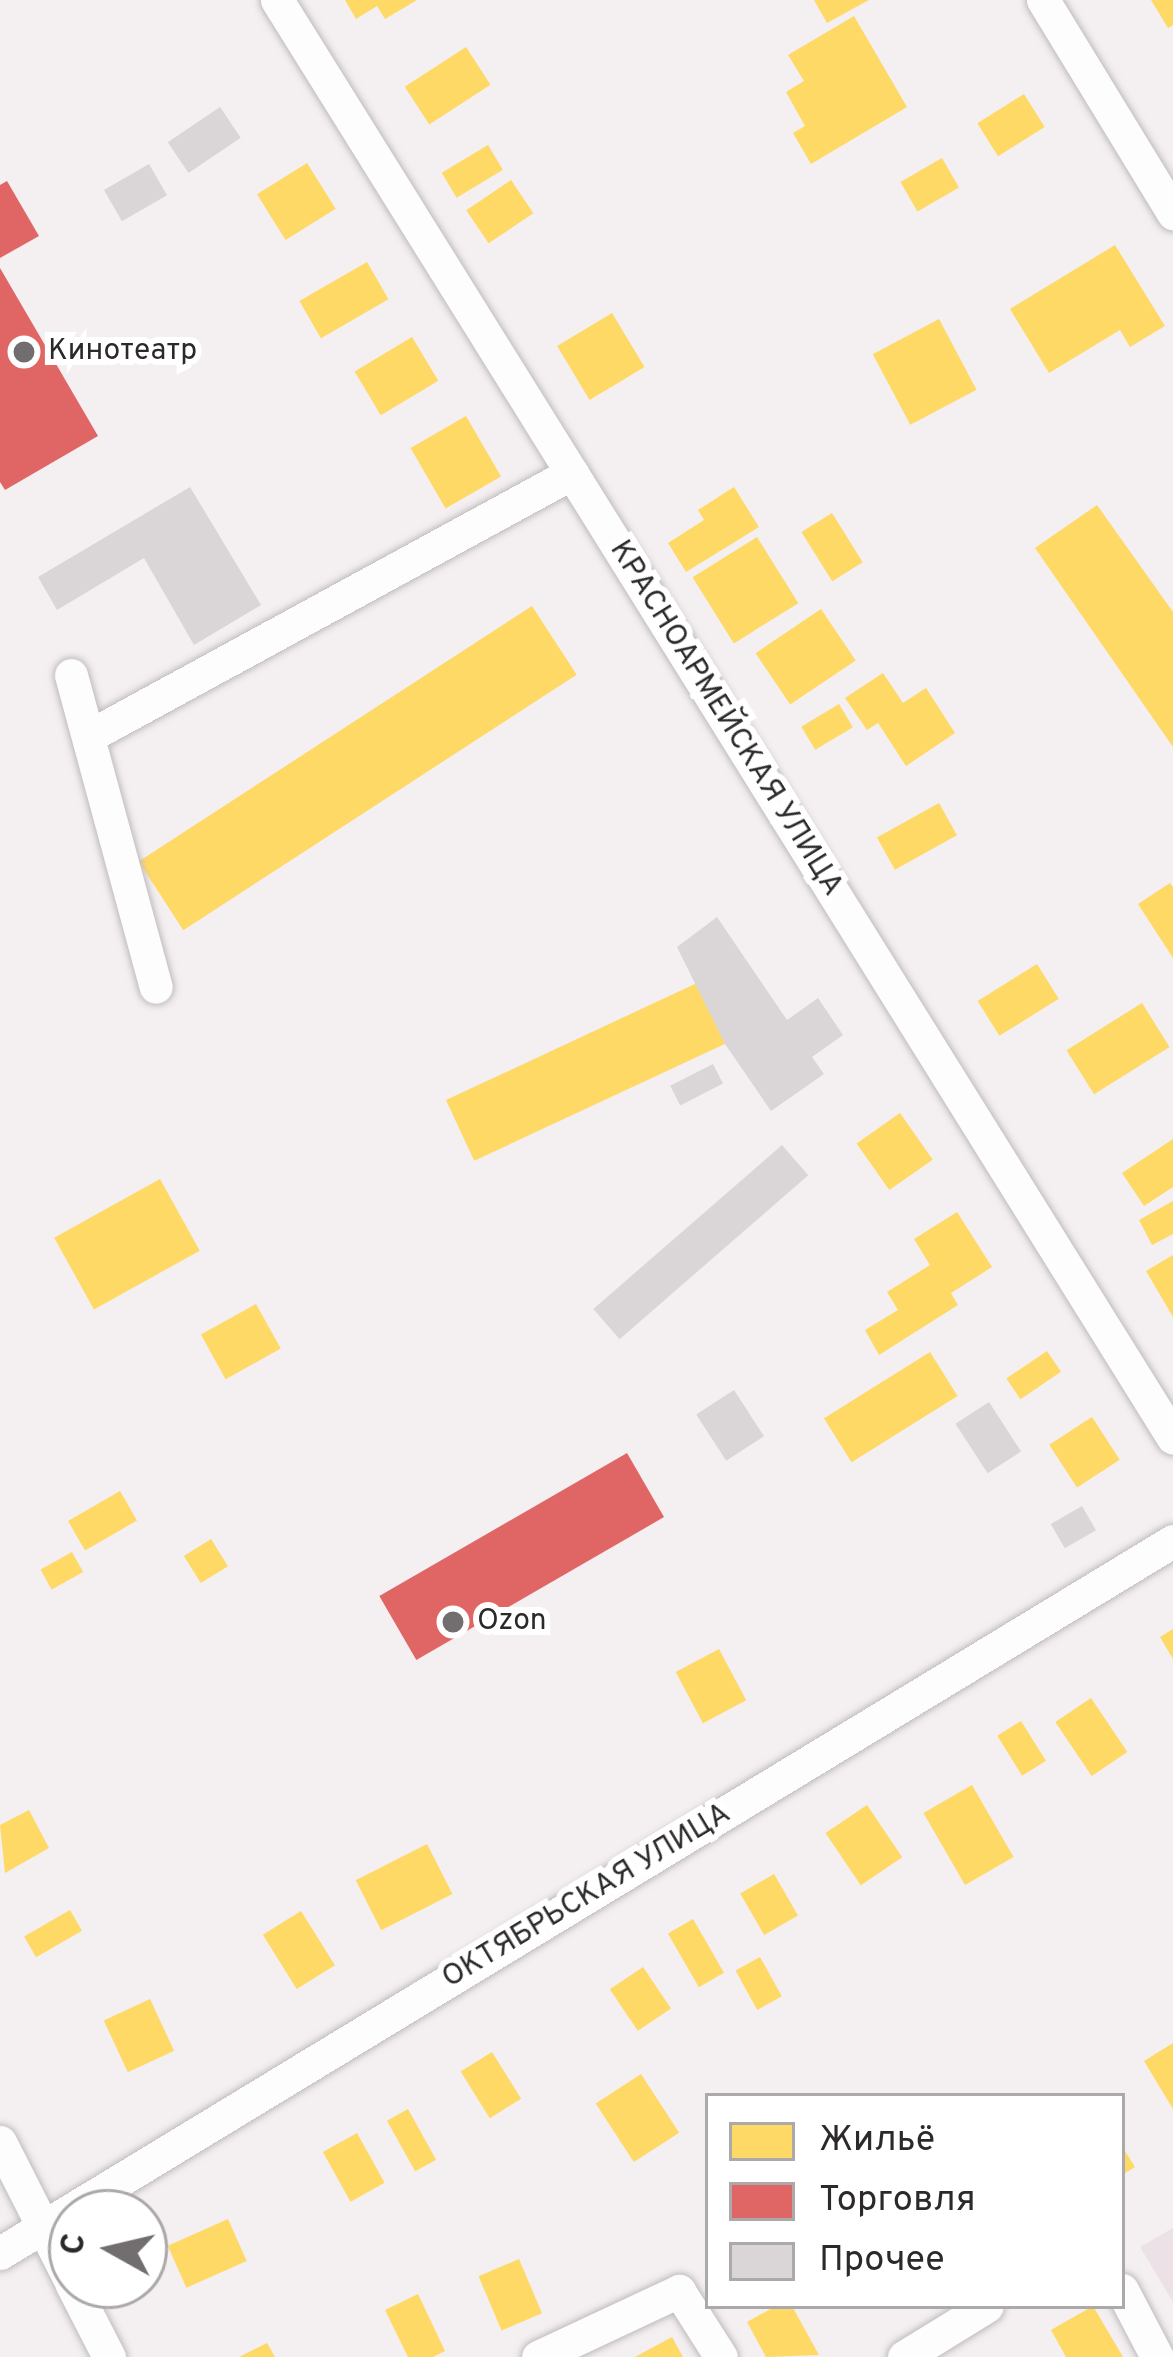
<!DOCTYPE html>
<html>
<head>
<meta charset="utf-8">
<style>
	body { margin:0 }
	#map { position:relative; width:1173px; height:2357px; overflow:hidden; background:#f4eff1; font-family:Overpass,sans-serif }
	div>[style] { position:absolute }
	.built>* { inset:0; background:#ece1e6 }
	.homes>* { inset:0; background:#ffd966; transform-origin:0 0 }
	.shops>* { inset:0; background:#e06666; transform-origin:0 0 }
	.building>* { inset:0; background:#dad6d8; transform-origin:0 0 }
	.roads { filter:drop-shadow(0 0 3px #c0bcbe) drop-shadow(0 0 3px #c0bcbe) }
	.minor>* { height:33px; margin:-16.5px; padding:0 16.5px; transform-origin:16.5px; border-radius:16.5px; background:#fdfdfd }
	.dots>* { width:33px; height:33px; translate:-50% -50%; box-sizing:border-box; border:6px solid #fff; border-radius:50% }
	span { translate:-50% -50%; white-space:nowrap; text-align:center; line-height:1.15; -webkit-text-stroke:12px #fff; paint-order:stroke }
	.poi-label { font-size:30px; color:#2c292a }
	.left { translate:0 -50%; text-align:left }
	.street-label { font-size:30px; color:#2c292a }
	.legend { position:absolute; left:705px; top:2093px; width:420px; height:216px; box-sizing:border-box; background:#fff; border:3px solid #aba9aa; margin:0; padding:15px 21px; list-style:none; font-size:36px; color:#2c292a }
	.legend li { display:flex; align-items:center; gap:24px; height:60px }
	.legend b { width:60px; border:3px solid #aba9aa }
	.north { position:absolute; left:48px; top:2189px; width:120px; height:120px; box-sizing:border-box; background:#fff; border:3px solid #aba9aa; border-radius:50%; rotate:278deg; font-size:33px; font-weight:700; line-height:48px; text-align:center; color:#2c292a }
	.north::after { content:''; display:block; margin:auto; width:42px; height:54px; background:#726e70; clip-path:polygon(50% 0,100% 100%,50% 72%,0 100%) }
</style>
</head>
<body>
<div id="map">
	<div class="built">
		<i style="clip-path:polygon(1173px 2228px,1173px 2302px,1140px 2247px)"></i>
	</div>
	<div class="homes">
		<i style="clip-path:polygon(345px 0,417px 0,385px 19px,377px 6px,356px 19px)"></i>
		<i style="clip-path:polygon(814px 0,869px 0,827px 23px)"></i>
		<i style="clip-path:polygon(1151px 0,1173px 0,1173px 25px,1168px 28px)"></i>
		<i style="clip-path:polygon(854px 16px,907px 107px,811px 164px,793px 133px,805px 126px,786px 92px,804px 81px,788px 55px)"></i>
		<i style="left:466px;top:47px;width:45px;height:73px;rotate:57deg"></i>
		<i style="left:1024px;top:94px;width:39px;height:55px;rotate:58deg"></i>
		<i style="left:488px;top:145px;width:29px;height:54px;rotate:59deg"></i>
		<i style="left:942px;top:158px;width:34px;height:48px;rotate:60deg"></i>
		<i style="left:307px;top:163px;width:54px;height:59px;rotate:58deg"></i>
		<i style="left:511px;top:180px;width:40px;height:54px;rotate:56deg"></i>
		<i style="clip-path:polygon(1115px 245px,1165px 326px,1130px 347px,1120px 330px,1049px 373px,1010px 309px)"></i>
		<i style="left:367px;top:262px;width:43px;height:78px;rotate:60deg"></i>
		<i style="left:612px;top:313px;width:63px;height:64px;rotate:59deg"></i>
		<i style="left:939px;top:319px;width:80px;height:75px;rotate:62deg"></i>
		<i style="left:412px;top:337px;width:51px;height:67px;rotate:59deg"></i>
		<i style="left:466px;top:416px;width:70px;height:64px;rotate:60deg"></i>
		<i style="clip-path:polygon(734px 487px,759px 527px,686px 572px,668px 543px,704px 520px,698px 510px)"></i>
		<i style="clip-path:polygon(1097px 505px,1173px 612px,1173px 747px,1035px 548px)"></i>
		<i style="left:832px;top:513px;width:58px;height:36px;rotate:58deg"></i>
		<i style="left:757px;top:537px;width:78px;height:76px;rotate:58deg"></i>
		<i style="left:532px;top:606px;width:82px;height:469px;rotate:57deg"></i>
		<i style="left:821px;top:609px;width:62px;height:79px;rotate:56deg"></i>
		<i style="clip-path:polygon(883px 673px,903px 703px,926px 688px,955px 733px,906px 766px,878px 723px,867px 730px,845px 698px)"></i>
		<i style="left:839px;top:704px;width:27px;height:44px;rotate:59deg"></i>
		<i style="left:939px;top:803px;width:37px;height:71px;rotate:61deg"></i>
		<i style="clip-path:polygon(1170px 883px,1173px 887px,1173px 958px,1138px 904px)"></i>
		<i style="left:1037px;top:964px;width:41px;height:70px;rotate:58deg"></i>
		<i style="left:697px;top:983px;width:67px;height:277px;rotate:65deg"></i>
		<i style="left:1142px;top:1003px;width:52px;height:89px;rotate:58deg"></i>
		<i style="left:900px;top:1113px;width:57px;height:53px;rotate:55deg"></i>
		<i style="clip-path:polygon(1173px 1139px,1173px 1187px,1144px 1206px,1122px 1173px)"></i>
		<i style="left:160px;top:1179px;width:82px;height:121px;rotate:61deg"></i>
		<i style="clip-path:polygon(1173px 1201px,1173px 1234px,1152px 1245px,1139px 1220px)"></i>
		<i style="clip-path:polygon(957px 1212px,992px 1267px,951px 1293px,958px 1305px,879px 1355px,865px 1330px,898px 1310px,887px 1292px,930px 1265px,914px 1239px)"></i>
		<i style="clip-path:polygon(1173px 1255px,1173px 1317px,1146px 1271px)"></i>
		<i style="left:256px;top:1304px;width:51px;height:63px;rotate:61deg"></i>
		<i style="left:1047px;top:1351px;width:25px;height:49px;rotate:56deg"></i>
		<i style="left:930px;top:1352px;width:52px;height:125px;rotate:58deg"></i>
		<i style="left:1092px;top:1417px;width:51px;height:51px;rotate:57deg"></i>
		<i style="left:120px;top:1491px;width:34px;height:60px;rotate:60deg"></i>
		<i style="left:211px;top:1539px;width:32px;height:32px;rotate:58deg"></i>
		<i style="left:72px;top:1552px;width:23px;height:36px;rotate:61deg"></i>
		<i style="clip-path:polygon(1173px 1629px,1173px 1659px,1160px 1637px)"></i>
		<i style="left:719px;top:1649px;width:58px;height:49px;rotate:62deg"></i>
		<i style="left:1091px;top:1698px;width:65px;height:43px;rotate:56deg"></i>
		<i style="left:1021px;top:1721px;width:47px;height:28px;rotate:58deg"></i>
		<i style="left:972px;top:1785px;width:83px;height:56px;rotate:60deg"></i>
		<i style="left:867px;top:1805px;width:63px;height:50px;rotate:56deg"></i>
		<i style="clip-path:polygon(29px 1810px,49px 1848px,5px 1873px,0 1825px)"></i>
		<i style="left:427px;top:1844px;width:56px;height:80px;rotate:63deg"></i>
		<i style="left:774px;top:1874px;width:48px;height:39px;rotate:60deg"></i>
		<i style="left:70px;top:1910px;width:24px;height:53px;rotate:60deg"></i>
		<i style="left:301px;top:1911px;width:64px;height:45px;rotate:58deg"></i>
		<i style="left:693px;top:1919px;width:62px;height:29px;rotate:60deg"></i>
		<i style="left:760px;top:1957px;width:45px;height:28px;rotate:61deg"></i>
		<i style="left:643px;top:1967px;width:50px;height:40px;rotate:56deg"></i>
		<i style="left:150px;top:1999px;width:57px;height:51px;rotate:65deg"></i>
		<i style="clip-path:polygon(1173px 2043px,1173px 2109px,1144px 2061px)"></i>
		<i style="left:492px;top:2052px;width:55px;height:37px;rotate:58deg"></i>
		<i style="left:641px;top:2074px;width:70px;height:54px;rotate:57deg"></i>
		<i style="left:408px;top:2109px;width:58px;height:24px;rotate:61deg"></i>
		<i style="left:357px;top:2133px;width:57px;height:39px;rotate:61deg"></i>
		<i style="clip-path:polygon(1122px 2146px,1135px 2167px,1122px 2175px)"></i>
		<i style="left:228px;top:2219px;width:46px;height:66px;rotate:66deg"></i>
		<i style="left:519px;top:2259px;width:59px;height:44px;rotate:67deg"></i>
		<i style="clip-path:polygon(418px 2294px,445px 2351px,433px 2357px,408px 2357px,385px 2310px)"></i>
		<i style="clip-path:polygon(776px 2306px,792px 2306px,819px 2355px,766px 2357px,747px 2322px)"></i>
		<i style="clip-path:polygon(1093px 2306px,1123px 2357px,1066px 2357px,1051px 2330px)"></i>
		<i style="clip-path:polygon(672px 2337px,683px 2357px,635px 2357px)"></i>
		<i style="clip-path:polygon(267px 2343px,275px 2357px,239px 2357px)"></i>
	</div>
	<div class="shops">
		<i style="clip-path:polygon(7px 181px,39px 236px,0 258px,0 185px)"></i>
		<i style="clip-path:polygon(0 268px,98px 436px,5px 490px,0 482px)"></i>
		<i style="left:627px;top:1453px;width:74px;height:286px;rotate:60deg"></i>
	</div>
	<div class="building">
		<i style="left:220px;top:107px;width:37px;height:63px;rotate:56deg"></i>
		<i style="left:149px;top:164px;width:36px;height:52px;rotate:60deg"></i>
		<i style="clip-path:polygon(190px 487px,261px 605px,194px 645px,144px 558px,57px 610px,38px 577px)"></i>
		<i style="clip-path:polygon(717px 917px,787px 1020px,818px 998px,843px 1035px,812px 1057px,824px 1074px,771px 1111px,725px 1044px,677px 947px)"></i>
		<i style="left:713px;top:1064px;width:22px;height:48px;rotate:63deg"></i>
		<i style="left:782px;top:1145px;width:40px;height:250px;rotate:49deg"></i>
		<i style="left:734px;top:1390px;width:55px;height:45px;rotate:57deg"></i>
		<i style="left:989px;top:1402px;width:59px;height:40px;rotate:57deg"></i>
		<i style="left:1082px;top:1506px;width:28px;height:36px;rotate:60deg"></i>
	</div>
	<div class="roads">
		<div class="minor">
			<i style="left:277px;top:0;width:1694px;rotate:58.07deg"></i>
			<i style="left:1043px;top:0;width:250px;rotate:58.6deg"></i>
			<i style="left:71px;top:675px;width:323px;rotate:74.8deg"></i>
			<i style="left:89px;top:736px;width:550px;rotate:-28.57deg"></i>
			<i style="left:0;top:2142px;width:159px;rotate:63.1deg"></i>
			<i style="left:0;top:2253px;width:1372px;rotate:-31.26deg"></i>
			<i style="left:72px;top:2285px;width:81px;rotate:62.8deg"></i>
			<i style="left:1122px;top:2290px;width:76px;rotate:62.4deg"></i>
			<i style="left:538px;top:2357px;width:156px;rotate:-25.1deg"></i>
			<i style="left:679px;top:2291px;width:78px;rotate:57.5deg"></i>
			<i style="left:904px;top:2357px;width:97px;rotate:-31.6deg"></i>
		</div>
	</div>
	<div class="dots">
		<i style="left:24px;top:352px;background:#726e70"></i>
		<i style="left:453px;top:1622px;background:#726e70"></i>
	</div>
	<div class="poi-label">
		<span class="left" style="left:48px;top:352px">Кинотеатр</span>
		<span class="left" style="left:477px;top:1622px">Ozon</span>
	</div>
	<div class="street-label">
		<span style="left:725px;top:719px;rotate:58deg">КРАСНОАРМЕЙСКАЯ УЛИЦА</span>
		<span style="left:587px;top:1897px;rotate:-31deg">ОКТЯБРЬСКАЯ УЛИЦА</span>
	</div>
	<ul class="legend">
	<li><b style="height:33px;background:#ffd966"></b>Жильё</li>
	<li><b style="height:33px;background:#e06666"></b>Торговля</li>
	<li><b style="height:33px;background:#dad6d8"></b>Прочее</li>
	</ul>
	<div class="north">С</div>
</div>
</body>
</html>
